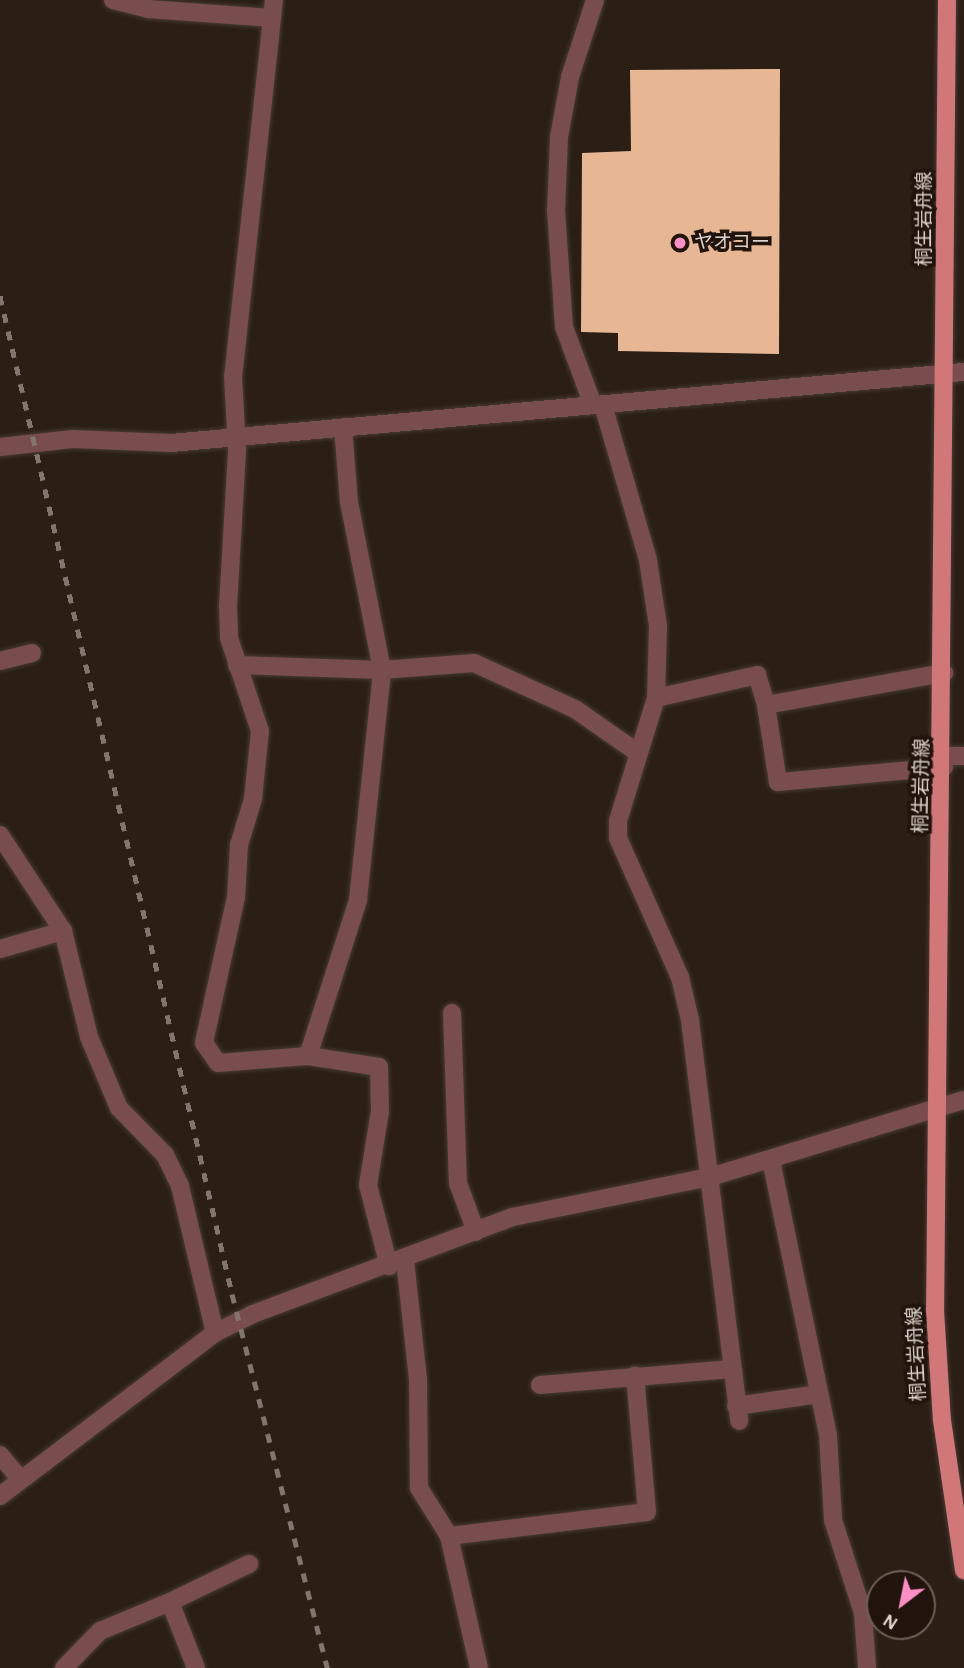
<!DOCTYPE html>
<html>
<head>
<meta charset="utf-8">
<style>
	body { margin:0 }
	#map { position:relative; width:964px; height:1668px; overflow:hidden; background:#2a1e15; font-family:"Alegreya Sans","Noto Sans JP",sans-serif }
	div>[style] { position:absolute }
	.building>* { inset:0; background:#e7b793 }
	.roads { filter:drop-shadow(0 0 2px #463b32) drop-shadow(0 0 2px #463b32) }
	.minor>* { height:18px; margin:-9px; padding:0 9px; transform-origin:9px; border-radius:9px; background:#794d4d }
	.major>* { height:18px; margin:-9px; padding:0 9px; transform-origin:9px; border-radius:9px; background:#d27778 }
	.rail>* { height:5px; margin-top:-2.5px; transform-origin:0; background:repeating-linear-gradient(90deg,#81766f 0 9px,transparent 0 18px) }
	.dots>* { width:19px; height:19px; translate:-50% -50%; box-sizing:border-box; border:4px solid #21140c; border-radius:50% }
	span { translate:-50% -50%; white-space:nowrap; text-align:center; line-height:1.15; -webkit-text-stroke:7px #21140c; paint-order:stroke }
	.street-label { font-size:19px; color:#dbd2cc }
	.poi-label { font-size:19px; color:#dbd2cc }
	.left { translate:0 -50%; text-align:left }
	.north { position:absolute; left:866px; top:1570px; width:70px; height:70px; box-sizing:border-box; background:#21140c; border:2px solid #6b6059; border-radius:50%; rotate:212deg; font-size:19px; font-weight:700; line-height:28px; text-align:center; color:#dbd2cc }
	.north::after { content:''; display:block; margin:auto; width:24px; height:32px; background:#fb8fc5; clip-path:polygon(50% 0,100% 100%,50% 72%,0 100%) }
</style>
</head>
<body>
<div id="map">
	<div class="building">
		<i style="clip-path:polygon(780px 69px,779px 354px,618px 351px,618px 333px,581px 332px,582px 153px,631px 151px,630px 70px)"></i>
	</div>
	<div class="roads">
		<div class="minor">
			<i style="left:113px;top:0;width:36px;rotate:14deg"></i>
			<i style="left:148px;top:9px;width:124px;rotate:4.2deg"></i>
			<i style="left:274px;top:0;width:378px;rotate:96.2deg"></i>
			<i style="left:233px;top:376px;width:75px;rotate:86.9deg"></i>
			<i style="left:237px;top:451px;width:155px;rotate:93.3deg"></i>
			<i style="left:228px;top:606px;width:32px;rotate:88deg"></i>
			<i style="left:229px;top:638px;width:98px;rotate:71.6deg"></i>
			<i style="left:260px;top:731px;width:68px;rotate:95.9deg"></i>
			<i style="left:253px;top:799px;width:48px;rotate:106.9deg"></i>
			<i style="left:239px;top:845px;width:52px;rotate:93.3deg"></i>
			<i style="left:236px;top:897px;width:149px;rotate:102.4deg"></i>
			<i style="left:204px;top:1043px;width:24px;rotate:55deg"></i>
			<i style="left:218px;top:1063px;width:90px;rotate:-4.4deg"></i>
			<i style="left:308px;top:1056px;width:72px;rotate:8.8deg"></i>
			<i style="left:379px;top:1067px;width:44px;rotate:88.7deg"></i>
			<i style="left:380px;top:1111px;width:75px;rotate:99.2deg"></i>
			<i style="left:368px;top:1185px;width:84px;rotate:75.5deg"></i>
			<i style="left:593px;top:405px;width:83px;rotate:-110.4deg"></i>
			<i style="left:564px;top:327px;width:117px;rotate:-93.9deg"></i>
			<i style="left:556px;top:210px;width:73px;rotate:-87.6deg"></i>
			<i style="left:559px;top:137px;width:61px;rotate:-79.6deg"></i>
			<i style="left:570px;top:77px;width:81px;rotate:-72deg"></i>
			<i style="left:603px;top:405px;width:161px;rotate:73.8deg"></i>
			<i style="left:648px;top:560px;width:67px;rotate:81.4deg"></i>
			<i style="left:658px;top:626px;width:72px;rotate:91.6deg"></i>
			<i style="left:656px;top:698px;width:129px;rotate:107.2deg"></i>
			<i style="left:618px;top:821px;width:17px;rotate:90deg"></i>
			<i style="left:618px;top:838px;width:152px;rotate:66deg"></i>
			<i style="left:680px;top:977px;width:44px;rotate:76.9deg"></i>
			<i style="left:690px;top:1020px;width:404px;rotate:83deg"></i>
			<i style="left:0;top:447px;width:73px;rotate:-6.3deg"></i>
			<i style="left:73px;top:439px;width:98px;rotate:2.3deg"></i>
			<i style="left:171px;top:443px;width:796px;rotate:-5.12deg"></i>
			<i style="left:0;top:661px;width:33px;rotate:-14deg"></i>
			<i style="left:237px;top:665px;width:145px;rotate:2deg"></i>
			<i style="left:382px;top:670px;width:92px;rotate:-4.4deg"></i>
			<i style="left:474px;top:663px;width:111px;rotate:24.5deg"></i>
			<i style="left:575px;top:709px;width:77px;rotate:34.9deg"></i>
			<i style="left:656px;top:698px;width:104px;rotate:-12.8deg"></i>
			<i style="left:757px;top:675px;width:31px;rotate:73deg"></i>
			<i style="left:944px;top:756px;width:20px"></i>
			<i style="left:944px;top:767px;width:167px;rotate:174.8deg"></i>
			<i style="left:778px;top:782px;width:78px;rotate:-98.9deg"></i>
			<i style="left:766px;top:705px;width:181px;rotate:-10.2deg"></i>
			<i style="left:0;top:835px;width:115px;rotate:56.7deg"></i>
			<i style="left:63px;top:931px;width:109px;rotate:76.2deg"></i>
			<i style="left:89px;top:1037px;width:77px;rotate:67.1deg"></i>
			<i style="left:119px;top:1108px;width:66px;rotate:45.6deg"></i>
			<i style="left:165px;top:1155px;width:34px;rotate:64deg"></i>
			<i style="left:180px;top:1186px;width:151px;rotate:76.6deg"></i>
			<i style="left:0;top:949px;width:66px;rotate:-15.9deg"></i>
			<i style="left:452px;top:1013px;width:170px;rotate:88deg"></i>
			<i style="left:458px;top:1183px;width:52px;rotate:69.8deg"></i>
			<i style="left:308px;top:1056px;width:164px;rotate:-72.2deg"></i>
			<i style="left:358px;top:900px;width:231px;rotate:-84deg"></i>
			<i style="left:382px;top:670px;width:171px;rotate:-101.1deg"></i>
			<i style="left:349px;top:502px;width:75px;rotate:-94.6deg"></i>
			<i style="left:771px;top:1160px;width:281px;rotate:78.3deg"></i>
			<i style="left:828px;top:1435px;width:85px;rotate:86.6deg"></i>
			<i style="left:833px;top:1520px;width:98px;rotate:72.1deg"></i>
			<i style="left:863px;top:1613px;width:55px;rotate:85.8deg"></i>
			<i style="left:405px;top:1260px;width:121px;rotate:83.8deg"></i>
			<i style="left:418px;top:1380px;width:108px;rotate:89.5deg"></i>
			<i style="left:419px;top:1488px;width:57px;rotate:58deg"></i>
			<i style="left:449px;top:1536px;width:135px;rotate:77.2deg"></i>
			<i style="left:540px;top:1385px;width:192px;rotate:-4.8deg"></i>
			<i style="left:736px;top:1406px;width:84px;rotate:-8.2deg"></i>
			<i style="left:0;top:1455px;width:31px;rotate:50deg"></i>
			<i style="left:0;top:1496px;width:270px;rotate:-37.2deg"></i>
			<i style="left:215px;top:1333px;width:42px;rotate:-26.6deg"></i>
			<i style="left:253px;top:1314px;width:278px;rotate:-20.5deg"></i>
			<i style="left:513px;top:1217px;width:201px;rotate:-11.5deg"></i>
			<i style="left:710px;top:1177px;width:265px;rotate:-16.9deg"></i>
			<i style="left:449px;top:1536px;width:199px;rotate:-6.9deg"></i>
			<i style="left:647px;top:1512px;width:137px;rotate:-95deg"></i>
			<i style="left:170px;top:1602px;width:88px;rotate:-25.7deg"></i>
			<i style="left:64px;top:1668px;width:52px;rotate:-45.8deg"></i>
			<i style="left:100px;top:1631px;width:76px;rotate:-22.5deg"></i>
			<i style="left:170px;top:1602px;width:71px;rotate:68.5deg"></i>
		</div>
		<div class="major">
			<i style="left:947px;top:0;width:1310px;rotate:90.52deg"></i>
			<i style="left:935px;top:1310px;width:110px;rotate:86.4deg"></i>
			<i style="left:942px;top:1420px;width:152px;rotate:81.7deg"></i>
		</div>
	</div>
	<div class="rail">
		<i style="left:0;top:296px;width:1025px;rotate:76.91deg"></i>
		<i style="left:232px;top:1294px;width:386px;rotate:75.7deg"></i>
	</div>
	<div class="dots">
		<i style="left:680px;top:243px;background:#fb8fc5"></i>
	</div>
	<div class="street-label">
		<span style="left:925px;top:219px;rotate:-90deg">桐生岩舟線</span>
		<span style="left:922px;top:786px;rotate:-89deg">桐生岩舟線</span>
		<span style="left:917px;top:1354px;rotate:-93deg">桐生岩舟線</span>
	</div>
	<div class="poi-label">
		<span class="left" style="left:694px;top:243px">ヤオコー</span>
	</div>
	<div class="north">N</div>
</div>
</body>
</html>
